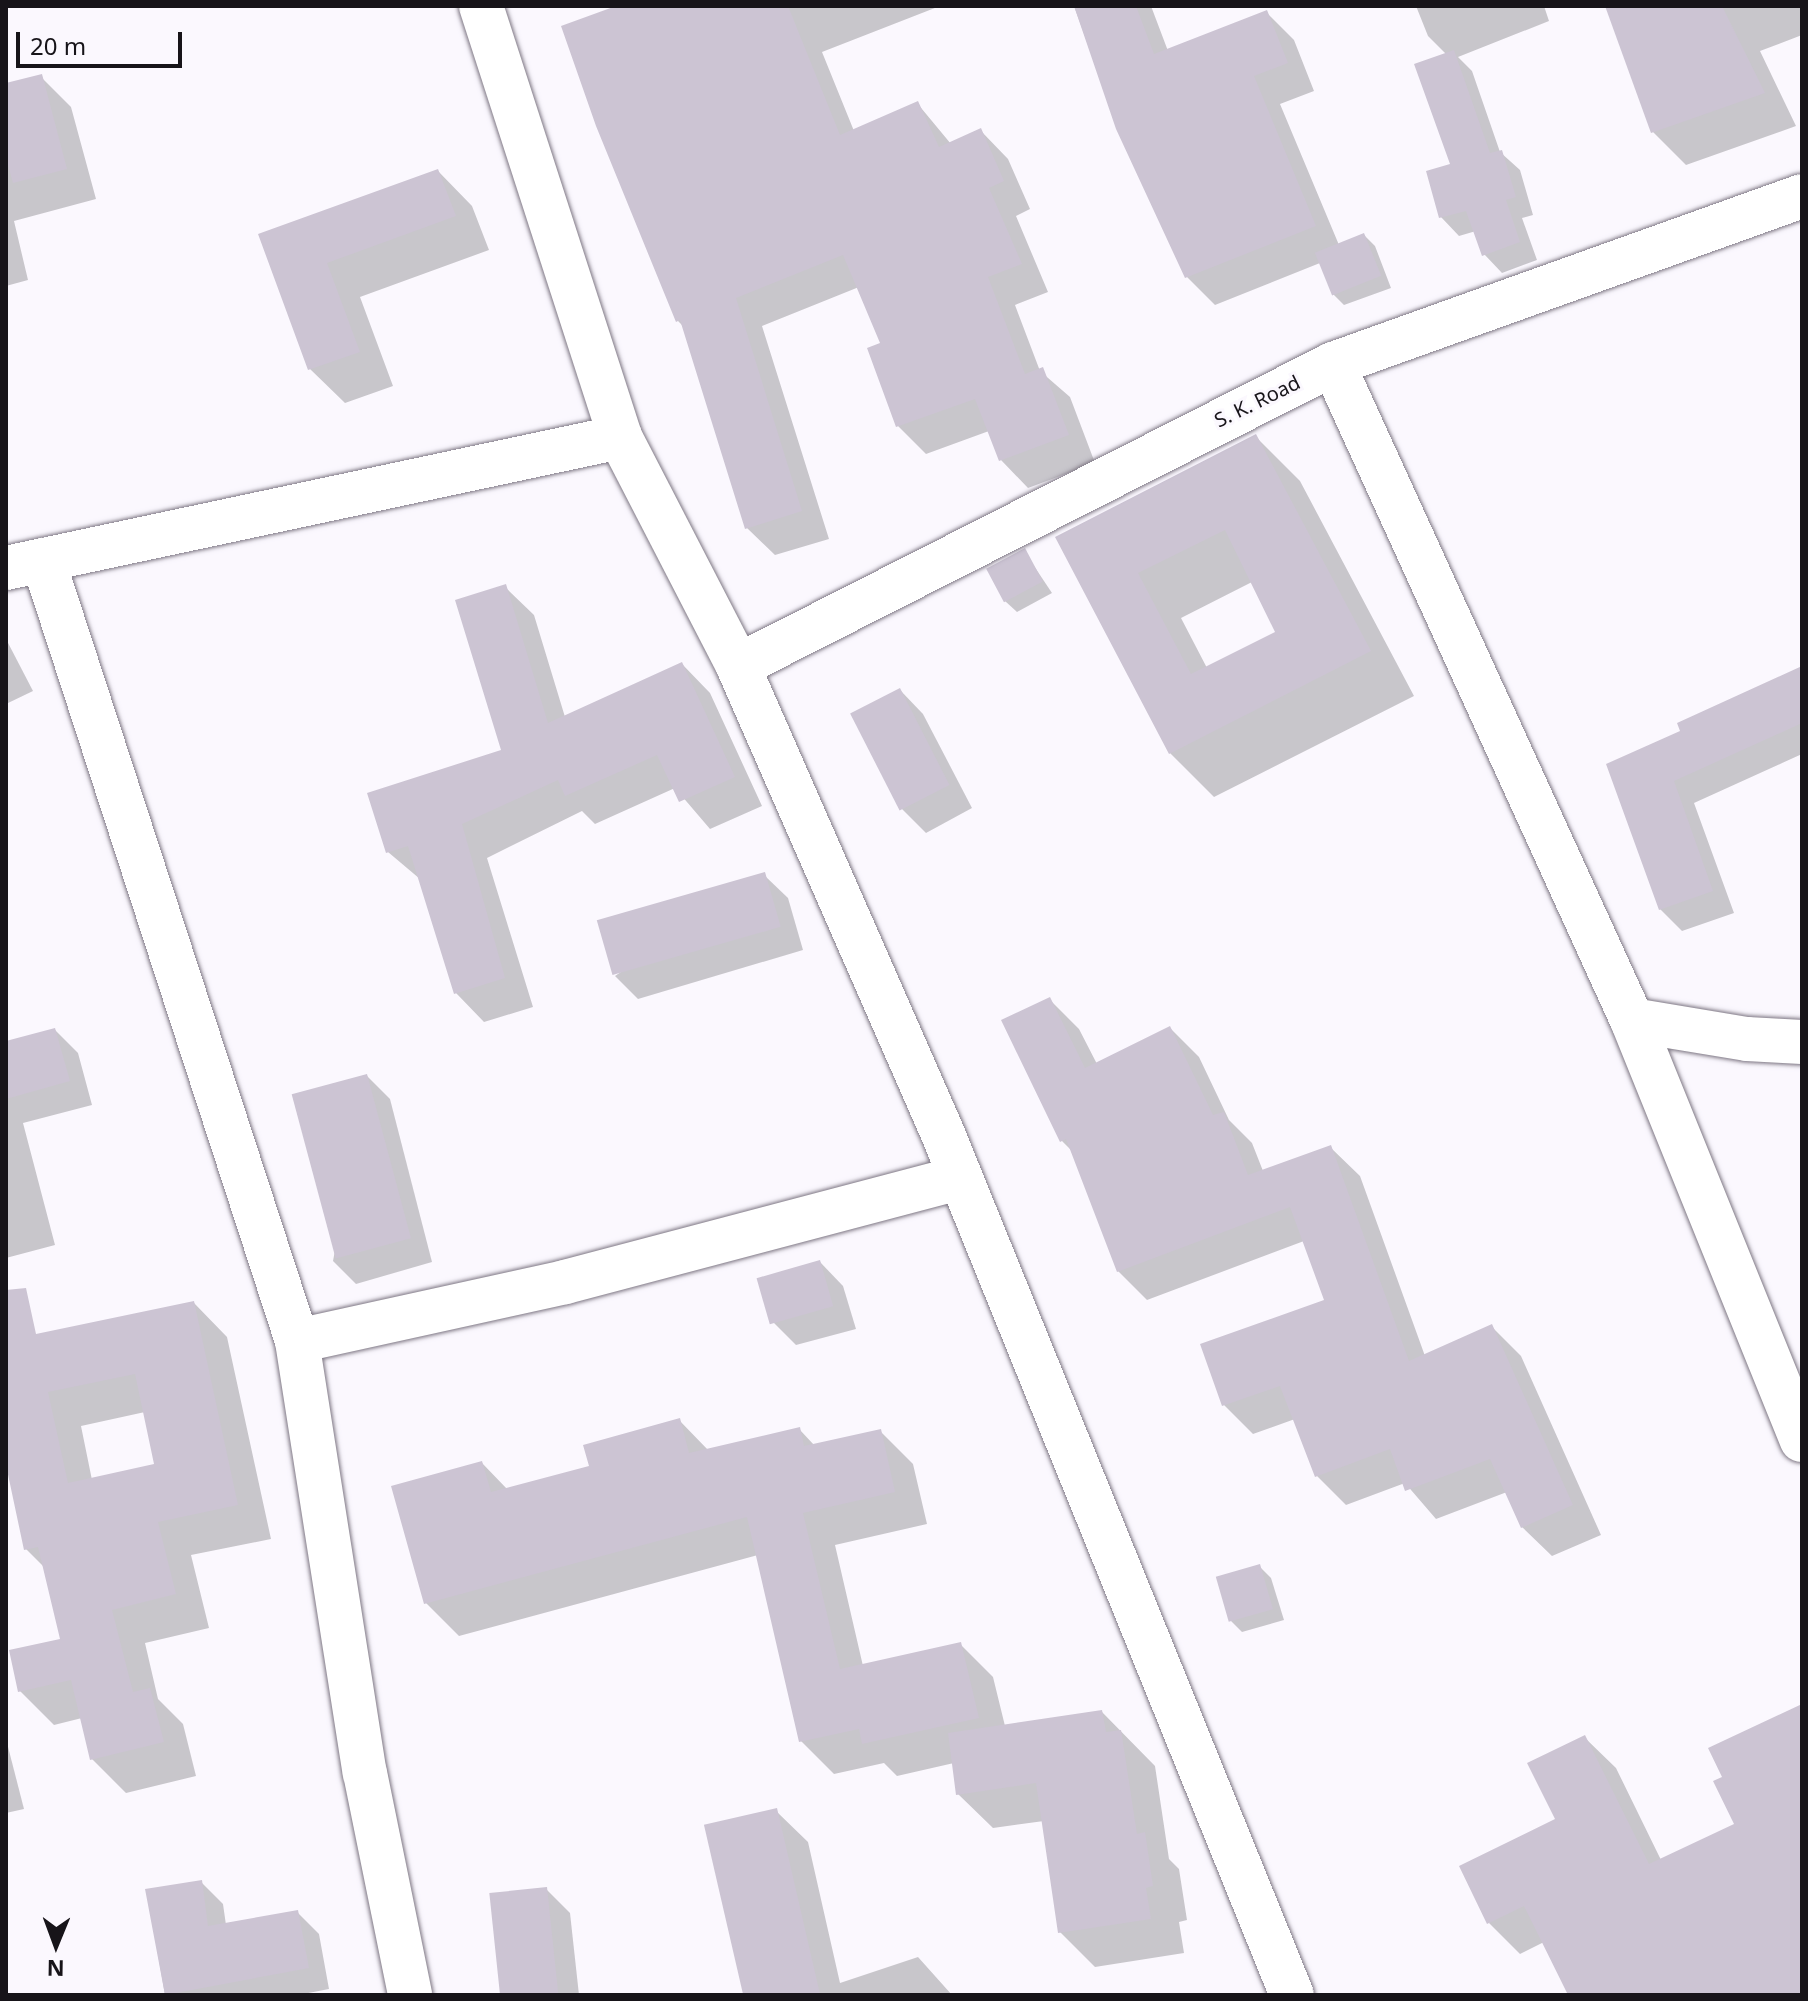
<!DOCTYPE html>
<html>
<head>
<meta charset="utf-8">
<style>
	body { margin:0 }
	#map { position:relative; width:1808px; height:2001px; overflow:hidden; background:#fbf8fe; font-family:"Noto Sans",sans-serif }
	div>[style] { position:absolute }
	.shadow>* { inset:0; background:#0003 }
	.building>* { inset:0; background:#ccc4d3; transform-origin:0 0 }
	.roads { filter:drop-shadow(0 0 2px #7e7784) drop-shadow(0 0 2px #7e7784) }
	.minor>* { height:44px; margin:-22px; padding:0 22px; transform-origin:22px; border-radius:22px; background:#fff }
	span { translate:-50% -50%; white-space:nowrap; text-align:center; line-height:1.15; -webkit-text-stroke:6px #fbf8fe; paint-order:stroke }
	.street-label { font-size:20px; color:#171419 }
	.frame { position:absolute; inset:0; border:8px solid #171419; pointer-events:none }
	.north { position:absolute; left:16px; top:1905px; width:80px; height:80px; -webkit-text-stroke:6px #fbf8fe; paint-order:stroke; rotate:181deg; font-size:22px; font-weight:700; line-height:32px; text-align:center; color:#171419 }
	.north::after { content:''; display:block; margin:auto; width:28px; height:36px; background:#171419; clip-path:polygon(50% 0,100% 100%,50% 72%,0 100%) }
	.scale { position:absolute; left:16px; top:32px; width:166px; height:36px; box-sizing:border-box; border:4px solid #171419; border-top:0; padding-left:10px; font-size:24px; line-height:28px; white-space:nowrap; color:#171419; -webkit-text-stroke:6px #fbf8fe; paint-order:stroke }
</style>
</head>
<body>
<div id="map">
	<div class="shadow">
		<i style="clip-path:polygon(622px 6px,940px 6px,822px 52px,854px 131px,917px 103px,951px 144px,981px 131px,1008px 159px,1030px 209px,1016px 216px,1048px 292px,1015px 305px,1040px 371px,1070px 397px,1095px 463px,1028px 488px,1001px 460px,989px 431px,926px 454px,898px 426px,883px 344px,859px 287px,762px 326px,829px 539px,775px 555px,747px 528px,685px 328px,678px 321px)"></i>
		<i style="clip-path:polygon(1074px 6px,1151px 6px,1168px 51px,1266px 12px,1294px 40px,1314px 91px,1280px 104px,1339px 245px,1364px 235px,1375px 246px,1391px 288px,1344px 305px,1333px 294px,1320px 263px,1215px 305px,1187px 277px,1118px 128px)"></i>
		<i style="clip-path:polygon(1416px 6px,1544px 6px,1549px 21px,1458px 57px,1472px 71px,1500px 152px,1520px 170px,1533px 215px,1522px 218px,1537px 260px,1502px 273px,1484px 254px,1476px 231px,1459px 236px,1441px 217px,1452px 166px,1447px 55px,1428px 36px)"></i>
		<i style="clip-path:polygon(1677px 6px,1802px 6px,1802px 35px,1760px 51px,1796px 126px,1686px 165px,1653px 132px)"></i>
		<i style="clip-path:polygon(41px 77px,71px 107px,96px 199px,14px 221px,28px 280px,6px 286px,6px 86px)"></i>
		<i style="clip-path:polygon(438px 171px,472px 206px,489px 250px,360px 297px,393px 386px,345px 403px,310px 369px,260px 235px)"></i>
		<i style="clip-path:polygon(evenodd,1256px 437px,1300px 481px,1414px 696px,1214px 797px,1170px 753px,1058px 538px,1256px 437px,1252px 582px,1277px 633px,1207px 668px,1181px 618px,1252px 582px)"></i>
		<i style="clip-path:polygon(1024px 551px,1052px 593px,1017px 612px,1005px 601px)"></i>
		<i style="clip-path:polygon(505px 587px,534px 615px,565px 717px,682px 664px,710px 693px,762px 806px,710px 829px,675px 788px,595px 824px,582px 811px,487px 858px,533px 1007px,484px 1022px,456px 993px,420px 879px,388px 852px,504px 751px)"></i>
		<i style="clip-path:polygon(6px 639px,33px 691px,6px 704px)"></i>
		<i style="clip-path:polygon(900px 690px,923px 714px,972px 808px,926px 833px,902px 809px)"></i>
		<i style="clip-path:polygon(1802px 721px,1802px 754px,1694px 803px,1734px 913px,1682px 931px,1660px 909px,1609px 765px)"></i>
		<i style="clip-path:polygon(764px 875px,788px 898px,803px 950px,638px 999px,615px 976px)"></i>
		<i style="clip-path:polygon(1050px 1000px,1079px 1029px,1097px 1064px,1170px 1028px,1199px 1057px,1229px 1120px,1252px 1143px,1263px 1171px,1330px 1147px,1360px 1176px,1425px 1356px,1492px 1327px,1521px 1356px,1601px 1535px,1552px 1556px,1522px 1527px,1507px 1492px,1436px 1519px,1405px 1483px,1346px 1505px,1317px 1476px,1295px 1419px,1253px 1434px,1224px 1405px,1326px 1302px,1304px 1241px,1147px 1300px,1118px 1271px,1072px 1151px,1062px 1141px)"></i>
		<i style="clip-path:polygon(55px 1030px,78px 1053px,92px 1105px,23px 1123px,55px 1245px,6px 1258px,6px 1043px)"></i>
		<i style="clip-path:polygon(367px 1076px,390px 1099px,432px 1262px,356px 1284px,333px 1261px)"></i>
		<i style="clip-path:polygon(820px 1262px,843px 1286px,856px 1329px,796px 1345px,773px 1322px)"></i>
		<i style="clip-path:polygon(evenodd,194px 1303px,227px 1337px,271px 1539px,191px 1555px,209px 1628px,145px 1643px,158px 1699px,183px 1724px,196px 1776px,126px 1793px,92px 1759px,82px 1718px,54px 1725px,20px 1691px,63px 1640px,45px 1568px,26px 1549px,6px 1455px,6px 1343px,194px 1303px,145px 1412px,157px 1466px,92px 1480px,81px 1426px,145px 1412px)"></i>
		<i style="clip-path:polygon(679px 1420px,709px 1451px,800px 1430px,815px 1446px,880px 1431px,913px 1464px,927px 1524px,835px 1545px,863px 1666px,960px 1644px,993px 1677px,1005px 1726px,1102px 1712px,1155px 1766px,1169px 1859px,1179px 1869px,1187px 1920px,1179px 1922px,1184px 1953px,1095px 1967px,1060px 1932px,1044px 1821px,993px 1828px,958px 1794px,954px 1763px,897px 1776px,884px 1763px,834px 1774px,801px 1741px,758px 1555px,459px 1636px,426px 1603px,482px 1463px,508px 1490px,592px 1468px)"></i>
		<i style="clip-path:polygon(1260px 1567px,1271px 1578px,1284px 1620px,1242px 1632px,1231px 1621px)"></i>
		<i style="clip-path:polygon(1802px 1711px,1802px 1916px,1615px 1995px,1580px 1995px,1544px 1942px,1520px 1954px,1489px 1923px,1558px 1820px,1584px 1737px,1616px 1768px,1661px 1860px,1737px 1825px)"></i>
		<i style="clip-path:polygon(6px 1739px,24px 1809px,6px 1813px)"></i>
		<i style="clip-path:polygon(776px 1811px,808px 1842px,840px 1983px,918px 1957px,952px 1995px,744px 1995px)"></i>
		<i style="clip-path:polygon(201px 1882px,223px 1904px,226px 1925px,297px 1912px,319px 1934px,329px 1989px,298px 1995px,165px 1995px,147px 1891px)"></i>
		<i style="clip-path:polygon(546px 1889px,570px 1913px,579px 1995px,502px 1995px)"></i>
	</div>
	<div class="building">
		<i style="clip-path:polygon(616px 6px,788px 6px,840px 135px,918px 101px,939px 147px,981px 128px,1004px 181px,989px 188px,1022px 264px,988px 277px,1025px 374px,1043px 367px,1069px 435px,999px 461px,975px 399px,896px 427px,867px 348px,880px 343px,843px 255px,736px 298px,802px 511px,745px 529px,680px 320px,676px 322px,596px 126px,561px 26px)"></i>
		<i style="clip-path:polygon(1074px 6px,1136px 6px,1154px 54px,1267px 10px,1288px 63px,1254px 76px,1316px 226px,1185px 278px,1116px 129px)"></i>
		<i style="clip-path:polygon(1605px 6px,1722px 6px,1765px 93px,1651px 133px)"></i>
		<i style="clip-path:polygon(1454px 50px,1490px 153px,1502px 150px,1516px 197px,1506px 200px,1520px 242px,1482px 256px,1466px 211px,1439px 218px,1426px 171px,1450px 164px,1414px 64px)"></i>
		<i style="clip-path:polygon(42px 74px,67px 169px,13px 183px,6px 158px,6px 83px)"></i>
		<i style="clip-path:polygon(438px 169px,456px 216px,327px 263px,360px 352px,308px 370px,258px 234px)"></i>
		<i style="left:1364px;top:233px;width:46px;height:53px;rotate:68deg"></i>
		<i style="clip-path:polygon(evenodd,1256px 434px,1371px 651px,1169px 754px,1055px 537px,1256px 434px,1225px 530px,1275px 632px,1191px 674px,1138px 573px,1225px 530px)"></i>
		<i style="left:1025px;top:548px;width:38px;height:44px;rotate:62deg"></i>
		<i style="clip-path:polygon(506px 584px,548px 723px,682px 662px,735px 777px,679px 802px,657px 755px,565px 796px,558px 780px,462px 824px,505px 978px,454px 994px,408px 846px,386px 853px,367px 793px,501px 750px,455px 600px)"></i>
		<i style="clip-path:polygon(1802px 666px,1802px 723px,1674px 781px,1713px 891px,1659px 910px,1606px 764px,1680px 731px,1677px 723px)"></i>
		<i style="left:900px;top:688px;width:109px;height:56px;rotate:63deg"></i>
		<i style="left:765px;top:872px;width:57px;height:175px;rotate:74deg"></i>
		<i style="clip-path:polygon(1050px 997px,1085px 1068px,1170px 1026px,1213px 1115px,1224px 1112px,1248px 1175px,1331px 1145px,1409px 1361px,1492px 1324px,1573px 1505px,1521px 1528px,1490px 1459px,1405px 1491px,1390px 1449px,1315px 1477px,1280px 1386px,1222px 1406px,1200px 1344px,1324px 1300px,1290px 1207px,1117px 1272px,1066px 1139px,1060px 1142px,1001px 1020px)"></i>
		<i style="clip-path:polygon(55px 1028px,70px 1081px,6px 1099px,6px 1041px)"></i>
		<i style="left:367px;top:1074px;width:170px;height:78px;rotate:75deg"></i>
		<i style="left:820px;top:1260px;width:48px;height:66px;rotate:74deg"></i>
		<i style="clip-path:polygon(evenodd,26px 1288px,36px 1334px,194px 1301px,238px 1505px,158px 1522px,176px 1594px,112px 1610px,133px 1692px,150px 1688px,164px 1742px,90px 1760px,71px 1680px,18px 1692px,9px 1650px,60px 1639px,38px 1547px,24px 1550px,6px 1465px,6px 1290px,26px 1288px,135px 1374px,154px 1464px,68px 1483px,48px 1392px,135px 1374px)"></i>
		<i style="clip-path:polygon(680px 1418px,689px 1453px,800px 1427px,804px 1446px,881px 1429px,895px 1492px,803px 1513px,840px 1669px,961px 1642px,979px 1718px,862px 1744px,859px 1729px,799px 1742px,747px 1517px,424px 1604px,391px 1486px,482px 1461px,491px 1492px,589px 1466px,583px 1445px)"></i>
		<i style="left:1260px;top:1564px;width:47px;height:46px;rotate:74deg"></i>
		<i style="clip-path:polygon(1802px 1704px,1802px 1995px,1568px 1995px,1524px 1906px,1487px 1924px,1459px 1866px,1555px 1819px,1527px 1763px,1585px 1735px,1649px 1864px,1734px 1824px,1713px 1781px,1722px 1777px,1708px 1748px)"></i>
		<i style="clip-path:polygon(1102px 1710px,1106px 1732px,1121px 1730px,1137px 1834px,1145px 1832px,1153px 1886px,1146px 1888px,1151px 1919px,1058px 1933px,1036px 1783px,956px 1795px,948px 1733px)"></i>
		<i style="left:777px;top:1808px;width:192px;height:75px;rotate:77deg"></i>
		<i style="clip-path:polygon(202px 1880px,208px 1926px,298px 1910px,309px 1968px,165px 1995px,145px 1889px)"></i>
		<i style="left:547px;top:1887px;width:109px;height:58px;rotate:84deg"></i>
	</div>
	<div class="roads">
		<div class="minor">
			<i style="left:481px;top:6px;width:453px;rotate:72.1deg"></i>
			<i style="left:620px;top:437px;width:258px;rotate:62.7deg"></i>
			<i style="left:738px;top:666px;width:511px;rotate:66.34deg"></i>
			<i style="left:943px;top:1134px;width:929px;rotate:67.94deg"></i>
			<i style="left:1333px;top:364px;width:721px;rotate:65.5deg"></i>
			<i style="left:1632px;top:1020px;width:453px;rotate:68deg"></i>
			<i style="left:43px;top:560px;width:821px;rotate:71.98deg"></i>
			<i style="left:297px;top:1341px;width:437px;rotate:81.1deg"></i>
			<i style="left:365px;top:1773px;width:227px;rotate:78.5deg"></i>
			<i style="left:6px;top:568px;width:628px;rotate:-12.04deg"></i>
			<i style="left:738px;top:666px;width:667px;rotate:-26.91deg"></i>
			<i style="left:1333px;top:364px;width:498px;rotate:-19.7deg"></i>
			<i style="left:1632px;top:1020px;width:117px;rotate:9.4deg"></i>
			<i style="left:1747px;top:1039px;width:55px;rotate:3.1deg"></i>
			<i style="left:297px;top:1341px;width:274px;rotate:-12.4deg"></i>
			<i style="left:565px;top:1282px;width:408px;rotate:-14.8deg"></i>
		</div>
	</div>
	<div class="street-label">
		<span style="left:1257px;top:401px;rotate:-26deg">S. K. Road</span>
	</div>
	<div class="frame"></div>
	<div class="north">N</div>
	<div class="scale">20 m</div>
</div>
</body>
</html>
